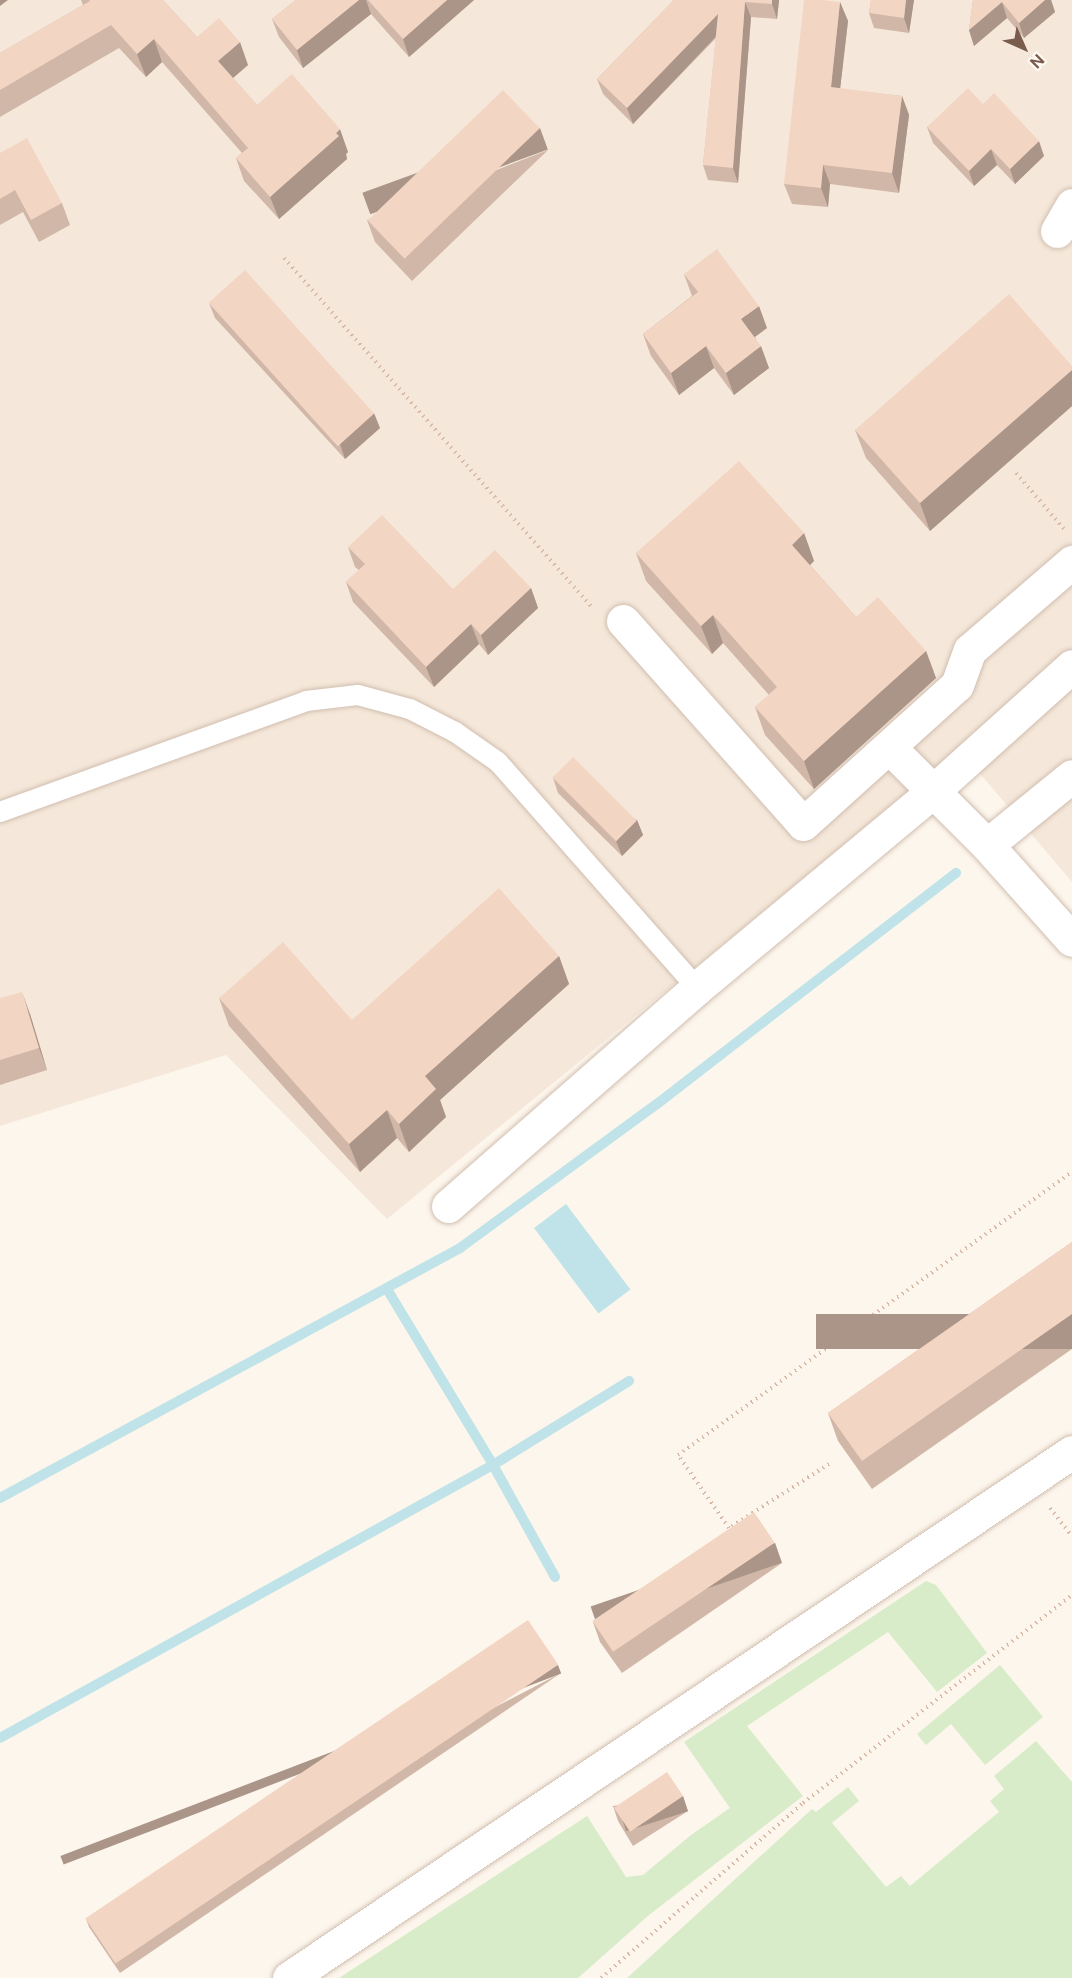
<!DOCTYPE html>
<html>
<head>
<meta charset="utf-8">
<style>
	body { margin:0 }
	#map { position:relative; width:1072px; height:1978px; overflow:hidden; background:#fdf6ec; font-family:"Public Sans",sans-serif }
	div>[style] { position:absolute }
	.residential>* { inset:0; background:#f5e8da }
	.green>* { inset:0; background:#d8ecc9 }
	.water>* { inset:0; background:#bfe3e8; transform-origin:0 0 }
	.stream>* { height:10px; margin:-5px; padding:0 5px; transform-origin:5px; border-radius:5px; background:#bfe3e8 }
	.path>* { height:4px; margin-top:-2px; transform-origin:0; background:repeating-linear-gradient(90deg,#d9b8a5 0 1.5px,transparent 0 6px) }
	.roads { filter:drop-shadow(0 0 2px #d1beb0) drop-shadow(0 0 2px #d1beb0) }
	.lane>* { height:20px; margin:-10px; padding:0 10px; transform-origin:10px; border-radius:10px; background:#fff }
	.street>* { height:33px; margin:-16.5px; padding:0 16.5px; transform-origin:16.5px; border-radius:16.5px; background:#fff }
	.wall>* { inset:0; background:#d1b7a8 }
	.shaded-wall>* { inset:0; background:#aa9588; transform-origin:0 0 }
	.building>* { inset:0; background:#f3d5c3; transform-origin:0 0 }
	span { translate:-50% -50%; white-space:nowrap; text-align:center; line-height:1.15; -webkit-text-stroke:4.5px #fffaf3; paint-order:stroke }
	.north { position:absolute; left:994px; top:18px; width:60px; height:60px; -webkit-text-stroke:4px #fffaf3; paint-order:stroke; rotate:135deg; font-size:16px; font-weight:700; line-height:24px; text-align:center; color:#7a5c4d }
	.north::after { content:''; display:block; margin:auto; width:21px; height:27px; background:#7a5c4d; clip-path:polygon(50% 0,100% 100%,50% 72%,0 100%) }
</style>
</head>
<body>
<div id="map">
	<div class="residential">
		<i style="clip-path:polygon(0 0,1072px 0,1072px 882px,960px 750px,387px 1219px,226px 1055px,0 1126px)"></i>
	</div>
	<div class="green">
		<i style="clip-path:polygon(926px 1581px,936px 1585px,987px 1653px,937px 1692px,888px 1632px,747px 1726px,803px 1796px,649px 1915px,578px 1978px,339px 1978px,587px 1816px,626px 1877px,643px 1875px,691px 1835px,730px 1808px,684px 1742px)"></i>
		<i style="clip-path:polygon(1000px 1665px,1043px 1717px,985px 1765px,951px 1724px,926px 1745px,917px 1734px)"></i>
		<i style="clip-path:polygon(1036px 1741px,1072px 1782px,1072px 1978px,627px 1978px,812px 1809px,816px 1812px,848px 1787px,859px 1801px,832px 1823px,886px 1887px,901px 1876px,910px 1886px,999px 1812px,990px 1801px,1004px 1789px,994px 1776px)"></i>
	</div>
	<div class="water">
		<i style="left:566px;top:1204px;width:107px;height:40px;rotate:53deg"></i>
	</div>
	<div class="stream">
		<i style="left:387px;top:1289px;width:205px;rotate:58.9deg"></i>
		<i style="left:493px;top:1465px;width:128px;rotate:61deg"></i>
		<i style="left:0;top:1498px;width:524px;rotate:-28.52deg"></i>
		<i style="left:460px;top:1248px;width:244px;rotate:-36.2deg"></i>
		<i style="left:657px;top:1104px;width:378px;rotate:-37.7deg"></i>
		<i style="left:0;top:1738px;width:564px;rotate:-28.98deg"></i>
		<i style="left:493px;top:1465px;width:160px;rotate:-31.7deg"></i>
	</div>
	<div class="path">
		<i style="left:284px;top:258px;width:464px;rotate:48.6deg"></i>
		<i style="left:1016px;top:473px;width:74px;rotate:49.4deg"></i>
		<i style="left:829px;top:1464px;width:119px;rotate:147.4deg"></i>
		<i style="left:729px;top:1528px;width:89px;rotate:-124.9deg"></i>
		<i style="left:678px;top:1455px;width:485px;rotate:-35.7deg"></i>
		<i style="left:1050px;top:1508px;width:36px;rotate:52deg"></i>
		<i style="left:601px;top:1978px;width:267px;rotate:-40.9deg"></i>
		<i style="left:803px;top:1803px;width:340px;rotate:-37.7deg"></i>
	</div>
	<div class="roads">
		<div class="lane">
			<i style="left:0;top:812px;width:326px;rotate:-19.9deg"></i>
			<i style="left:306px;top:701px;width:52px;rotate:-6.6deg"></i>
			<i style="left:358px;top:695px;width:54px;rotate:15.1deg"></i>
			<i style="left:410px;top:709px;width:51px;rotate:27.1deg"></i>
			<i style="left:455px;top:732px;width:52px;rotate:34.9deg"></i>
			<i style="left:498px;top:762px;width:301px;rotate:48.6deg"></i>
		</div>
		<div class="street">
			<i style="left:1057px;top:231px;width:30px;rotate:-60deg"></i>
			<i style="left:623px;top:621px;width:271px;rotate:48.4deg"></i>
			<i style="left:803px;top:824px;width:207px;rotate:-42.1deg"></i>
			<i style="left:957px;top:685px;width:37px;rotate:-70deg"></i>
			<i style="left:970px;top:650px;width:135px;rotate:-40.8deg"></i>
			<i style="left:890px;top:748px;width:137px;rotate:45deg"></i>
			<i style="left:987px;top:845px;width:127px;rotate:48.2deg"></i>
			<i style="left:987px;top:845px;width:109px;rotate:-39.1deg"></i>
			<i style="left:448px;top:1206px;width:331px;rotate:-41.2deg"></i>
			<i style="left:697px;top:988px;width:306px;rotate:-39.8deg"></i>
			<i style="left:932px;top:792px;width:188px;rotate:-42deg"></i>
			<i style="left:289px;top:1978px;width:943px;rotate:-33.89deg"></i>
		</div>
	</div>
	<div class="wall">
		<i style="clip-path:polygon(81px 0,163px 0,197px 37px,248px 65px,233px 78px,257px 105px,348px 152px,346px 154px,347px 159px,279px 219px,244px 181px,236px 158px,242px 153px,162px 62px,146px 77px,119px 48px,0 117px,0 53px,83px 5px)"></i>
		<i style="clip-path:polygon(296px 0,474px 0,409px 57px,371px 14px,303px 68px,279px 37px,272px 19px)"></i>
		<i style="clip-path:polygon(674px 0,779px 0,777px 19px,751px 17px,738px 183px,708px 180px,703px 165px,716px 38px,633px 124px,603px 94px,597px 79px)"></i>
		<i style="clip-path:polygon(871px 0,914px 0,909px 33px,874px 28px,869px 13px)"></i>
		<i style="clip-path:polygon(973px 0,1051px 0,1055px 12px,1024px 38px,1007px 18px,974px 46px,969px 30px)"></i>
		<i style="clip-path:polygon(840px 2px,848px 21px,840px 89px,902px 96px,909px 115px,899px 193px,830px 184px,828px 207px,792px 204px,784px 184px)"></i>
		<i style="clip-path:polygon(983px 104px,1044px 156px,1015px 184px,997px 165px,974px 186px,933px 143px,927px 127px)"></i>
		<i style="clip-path:polygon(548px 150px,412px 281px,375px 242px,367px 220px)"></i>
		<i style="clip-path:polygon(0 153px,62px 203px,70px 225px,39px 242px,23px 212px,0 225px)"></i>
		<i style="clip-path:polygon(684px 274px,767px 328px,755px 337px,769px 368px,734px 395px,714px 368px,679px 395px,651px 356px,643px 334px,692px 296px)"></i>
		<i style="clip-path:polygon(209px 303px,380px 428px,345px 459px,215px 318px)"></i>
		<i style="clip-path:polygon(1072px 366px,1072px 406px,930px 531px,866px 458px,855px 430px)"></i>
		<i style="clip-path:polygon(804px 533px,814px 561px,810px 565px,856px 617px,926px 651px,936px 678px,814px 789px,765px 735px,755px 707px,769px 695px,723px 643px,712px 654px,646px 581px,636px 553px)"></i>
		<i style="clip-path:polygon(348px 547px,453px 589px,531px 588px,538px 608px,488px 655px,479px 644px,434px 687px,353px 602px,346px 582px,359px 570px,355px 567px)"></i>
		<i style="clip-path:polygon(553px 778px,637px 820px,643px 835px,622px 856px,558px 793px)"></i>
		<i style="clip-path:polygon(559px 956px,569px 984px,440px 1100px,446px 1117px,409px 1152px,397px 1138px,360px 1172px,229px 1026px,219px 998px,352px 1020px)"></i>
		<i style="clip-path:polygon(0 998px,30px 1014px,47px 1070px,0 1085px)"></i>
		<i style="clip-path:polygon(1072px 1242px,1072px 1349px,872px 1489px,838px 1441px,828px 1413px)"></i>
		<i style="clip-path:polygon(775px 1543px,782px 1563px,622px 1673px,600px 1642px,593px 1622px)"></i>
		<i style="clip-path:polygon(561px 1673px,120px 1973px,89px 1927px,86px 1919px)"></i>
		<i style="clip-path:polygon(683px 1796px,688px 1811px,633px 1846px,618px 1821px,613px 1806px)"></i>
	</div>
	<div class="shaded-wall">
		<i style="clip-path:polygon(0 0,8px 0,0 6px)"></i>
		<i style="clip-path:polygon(359px 0,366px 0,371px 14px,303px 68px,297px 50px)"></i>
		<i style="clip-path:polygon(447px 0,474px 0,409px 57px,403px 39px)"></i>
		<i style="clip-path:polygon(772px 0,779px 0,777px 19px,772px 4px)"></i>
		<i style="clip-path:polygon(906px 0,914px 0,909px 33px,904px 18px)"></i>
		<i style="clip-path:polygon(1045px 0,1051px 0,1055px 12px,1024px 38px,1019px 23px)"></i>
		<i style="clip-path:polygon(745px 2px,751px 17px,738px 183px,733px 168px)"></i>
		<i style="clip-path:polygon(840px 2px,848px 21px,838px 107px,831px 87px)"></i>
		<i style="clip-path:polygon(1002px 2px,1007px 18px,974px 46px,969px 30px)"></i>
		<i style="clip-path:polygon(718px 14px,723px 29px,633px 124px,627px 108px)"></i>
		<i style="clip-path:polygon(154px 39px,162px 62px,146px 77px,137px 54px)"></i>
		<i style="clip-path:polygon(240px 42px,248px 65px,226px 84px,218px 61px)"></i>
		<i style="clip-path:polygon(902px 96px,909px 115px,899px 193px,892px 173px)"></i>
		<i style="left:540px;top:128px;width:23px;height:189px;rotate:70deg"></i>
		<i style="clip-path:polygon(340px 129px,348px 152px,346px 154px,347px 159px,279px 219px,270px 197px)"></i>
		<i style="clip-path:polygon(1039px 141px,1044px 156px,1015px 184px,1010px 169px)"></i>
		<i style="clip-path:polygon(991px 149px,997px 165px,974px 186px,969px 171px)"></i>
		<i style="clip-path:polygon(823px 165px,830px 184px,828px 207px,821px 188px)"></i>
		<i style="clip-path:polygon(759px 306px,767px 328px,749px 341px,741px 319px)"></i>
		<i style="clip-path:polygon(706px 346px,714px 368px,679px 395px,671px 373px)"></i>
		<i style="clip-path:polygon(761px 346px,769px 368px,734px 395px,726px 373px)"></i>
		<i style="clip-path:polygon(1072px 370px,1072px 406px,930px 531px,920px 503px)"></i>
		<i style="clip-path:polygon(374px 413px,380px 428px,345px 459px,340px 444px)"></i>
		<i style="clip-path:polygon(804px 533px,814px 561px,802px 573px,792px 545px)"></i>
		<i style="clip-path:polygon(531px 588px,538px 608px,488px 655px,481px 635px)"></i>
		<i style="clip-path:polygon(713px 615px,723px 643px,712px 654px,701px 626px)"></i>
		<i style="clip-path:polygon(471px 624px,479px 644px,434px 687px,426px 667px)"></i>
		<i style="clip-path:polygon(926px 651px,936px 678px,814px 789px,804px 761px)"></i>
		<i style="clip-path:polygon(637px 820px,643px 835px,622px 856px,616px 841px)"></i>
		<i style="clip-path:polygon(559px 956px,569px 984px,440px 1100px,446px 1117px,409px 1152px,399px 1124px,425px 1076px)"></i>
		<i style="clip-path:polygon(22px 992px,30px 1014px,47px 1070px,39px 1048px)"></i>
		<i style="clip-path:polygon(387px 1110px,397px 1138px,360px 1172px,349px 1144px)"></i>
		<i style="left:1072px;top:1314px;width:35px;height:256px;rotate:90deg"></i>
		<i style="left:775px;top:1543px;width:21px;height:195px;rotate:71deg"></i>
		<i style="left:558px;top:1665px;width:9px;height:533px;rotate:69deg"></i>
		<i style="left:683px;top:1796px;width:16px;height:65px;rotate:72deg"></i>
	</div>
	<div class="building">
		<i style="clip-path:polygon(89px 0,163px 0,197px 37px,219px 18px,240px 42px,218px 61px,257px 105px,292px 74px,340px 129px,336px 133px,339px 136px,270px 197px,236px 158px,248px 148px,154px 39px,137px 54px,111px 25px,0 90px,0 53px,90px 1px)"></i>
		<i style="clip-path:polygon(296px 0,359px 0,297px 50px,272px 19px)"></i>
		<i style="clip-path:polygon(368px 0,447px 0,403px 39px)"></i>
		<i style="clip-path:polygon(674px 0,772px 0,772px 4px,745px 2px,733px 168px,703px 165px,718px 14px,627px 108px,597px 79px)"></i>
		<i style="clip-path:polygon(804px 0,822px 0,840px 2px,831px 87px,902px 96px,892px 173px,823px 165px,821px 188px,784px 184px)"></i>
		<i style="clip-path:polygon(871px 0,906px 0,904px 18px,869px 13px)"></i>
		<i style="clip-path:polygon(973px 0,1045px 0,1019px 23px,1002px 2px,969px 30px)"></i>
		<i style="clip-path:polygon(968px 88px,983px 104px,994px 93px,1039px 141px,1010px 169px,991px 149px,969px 171px,927px 127px)"></i>
		<i style="left:503px;top:90px;width:53px;height:188px;rotate:46deg"></i>
		<i style="clip-path:polygon(27px 138px,62px 203px,31px 220px,15px 190px,0 199px,0 153px)"></i>
		<i style="clip-path:polygon(717px 249px,759px 306px,741px 319px,761px 346px,726px 373px,706px 346px,671px 373px,643px 334px,698px 292px,684px 274px)"></i>
		<i style="left:245px;top:270px;width:193px;height:49px;rotate:48deg"></i>
		<i style="clip-path:polygon(1009px 294px,1072px 366px,1072px 370px,920px 503px,855px 430px)"></i>
		<i style="clip-path:polygon(739px 461px,804px 533px,792px 545px,856px 617px,878px 597px,926px 651px,804px 761px,755px 707px,777px 687px,713px 615px,701px 626px,636px 553px)"></i>
		<i style="clip-path:polygon(382px 515px,453px 589px,495px 550px,531px 588px,481px 635px,471px 624px,426px 667px,346px 582px,365px 564px,348px 547px)"></i>
		<i style="left:573px;top:757px;width:90px;height:29px;rotate:45deg"></i>
		<i style="clip-path:polygon(499px 888px,559px 956px,425px 1076px,436px 1089px,399px 1124px,387px 1110px,349px 1144px,219px 998px,283px 942px,352px 1020px)"></i>
		<i style="clip-path:polygon(22px 992px,39px 1048px,0 1060px,0 998px)"></i>
		<i style="clip-path:polygon(1072px 1242px,1072px 1314px,862px 1461px,828px 1413px)"></i>
		<i style="left:754px;top:1512px;width:37px;height:195px;rotate:56deg"></i>
		<i style="left:528px;top:1620px;width:54px;height:534px;rotate:56deg"></i>
		<i style="left:667px;top:1772px;width:29px;height:64px;rotate:56deg"></i>
	</div>
	<div class="north">N</div>
</div>
</body>
</html>
